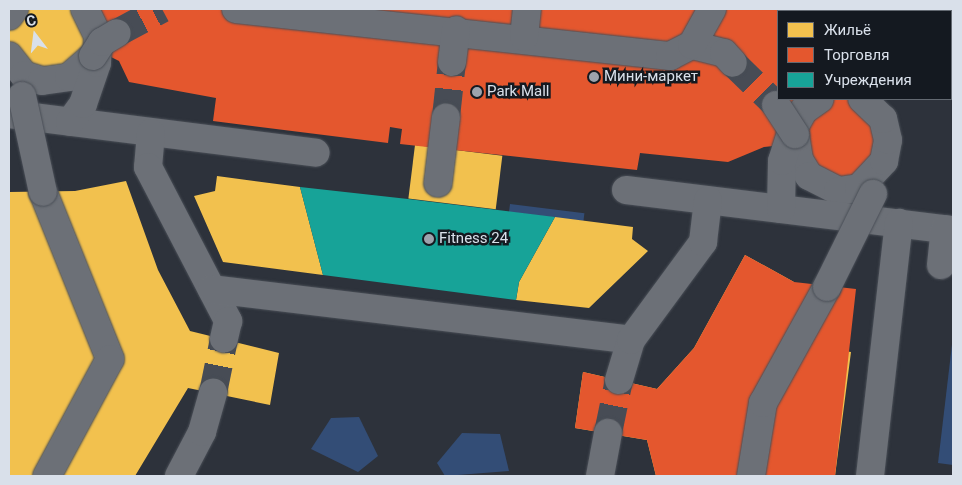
<!DOCTYPE html>
<html>
<head>
<meta charset="utf-8">
<style>
	body { margin:0 }
	#map { position:relative; width:962px; height:485px; overflow:hidden; background:#2d323b; font-family:Roboto,sans-serif }
	div>[style] { position:absolute }
	.green>* { inset:0; background:#334d76; transform-origin:0 0 }
	.homes>* { inset:0; background:#f2c14e; transform-origin:0 0 }
	.shops>* { inset:0; background:#e4572e }
	.public>* { inset:0; background:#17a398 }
	.minor-tunnel>* { height:28px; margin-top:-14px; transform-origin:0; background:repeating-linear-gradient(90deg,#474c55 0 28px,transparent 0 42px) }
	.roads { filter:drop-shadow(0 0 1px #494e56) drop-shadow(0 0 1px #494e56) }
	.minor>* { height:28px; margin:-14px; padding:0 14px; transform-origin:14px; border-radius:14px; background:#6c7077 }
	.bridges { filter:drop-shadow(0 0 1px #494e56) drop-shadow(0 0 1px #494e56) }
	.minor-bridge>* { height:28px; margin:-14px; padding:0 14px; transform-origin:14px; border-radius:14px; background:#6c7077 }
	.dots>* { width:14px; height:14px; translate:-50% -50%; box-sizing:border-box; border:2px solid #141920; border-radius:50% }
	span { translate:-50% -50%; white-space:nowrap; text-align:center; line-height:1.15; -webkit-text-stroke:5px #141920; paint-order:stroke }
	.poi-label { font-size:15px; color:#d9e0ea }
	.left { translate:0 -50%; text-align:left }
	.frame { position:absolute; inset:0; border:10px solid #d9e0ea; pointer-events:none }
	.legend { position:absolute; left:777px; top:10px; width:175px; height:90px; box-sizing:border-box; background:#141920; border:1px solid #636971; margin:0; padding:6px 9px; list-style:none; font-size:15px; color:#d9e0ea }
	.legend li { display:flex; align-items:center; gap:10px; height:25px }
	.legend b { width:25px; border:1px solid #636971 }
	.north { position:absolute; left:10px; top:10px; width:50px; height:50px; -webkit-text-stroke:4px #141920; paint-order:stroke; rotate:345deg; font-size:14px; font-weight:700; line-height:20px; text-align:center; color:#d9e0ea }
	.north::after { content:''; display:block; margin:auto; width:18px; height:22px; background:#d9e0ea; clip-path:polygon(50% 0,100% 100%,50% 72%,0 100%) }
</style>
</head>
<body>
<div id="map">
	<div class="green">
		<i style="left:510px;top:204px;width:75px;height:8px;rotate:7deg"></i>
		<i style="clip-path:polygon(953px 336px,953px 465px,938px 463px)"></i>
		<i style="clip-path:polygon(359px 417px,378px 456px,358px 472px,311px 449px,331px 418px)"></i>
		<i style="clip-path:polygon(462px 433px,500px 434px,509px 471px,445px 476px,437px 463px)"></i>
	</div>
	<div class="homes">
		<i style="clip-path:polygon(9px 9px,99px 9px,72px 90px,36px 94px,9px 78px)"></i>
		<i style="clip-path:polygon(112px 9px,173px 9px,180px 28px,270px 44px,702px 90px,719px 85px,764px 9px,828px 9px,778px 11px,778px 99px,733px 148px,133px 81px,123px 64px)"></i>
		<i style="left:415px;top:145px;width:88px;height:54px;rotate:7deg"></i>
		<i style="clip-path:polygon(217px 176px,300px 187px,323px 275px,223px 262px,194px 196px,215px 191px)"></i>
		<i style="clip-path:polygon(126px 181px,158px 270px,190px 331px,279px 353px,270px 405px,188px 388px,135px 476px,9px 476px,9px 192px,75px 191px)"></i>
		<i style="clip-path:polygon(555px 217px,633px 227px,632px 239px,648px 251px,589px 308px,516px 300px,519px 282px)"></i>
		<i style="clip-path:polygon(745px 255px,794px 282px,729px 388px,696px 433px,704px 476px,656px 476px,647px 440px,575px 428px,583px 372px,657px 389px,694px 348px)"></i>
		<i style="clip-path:polygon(816px 347px,851px 352px,835px 476px,782px 476px,795px 382px,811px 384px)"></i>
	</div>
	<div class="shops">
		<i style="clip-path:polygon(99px 9px,904px 9px,778px 11px,778px 99px,879px 99px,890px 110px,864px 194px,783px 145px,764px 147px,728px 162px,640px 153px,637px 170px,400px 144px,402px 129px,390px 127px,388px 143px,213px 121px,216px 98px,129px 82px,119px 61px,103px 53px)"></i>
		<i style="clip-path:polygon(745px 255px,794px 282px,856px 289px,835px 476px,656px 476px,647px 440px,575px 428px,583px 372px,657px 389px,694px 348px)"></i>
	</div>
	<div class="public">
		<i style="clip-path:polygon(300px 187px,408px 199px,555px 217px,519px 282px,516px 300px,323px 275px)"></i>
	</div>
	<div class="minor-tunnel">
		<i style="left:117px;top:33px;width:51px;rotate:-28.1deg"></i>
		<i style="left:733px;top:63px;width:60px;rotate:44.3deg"></i>
		<i style="left:446px;top:117px;width:55px;rotate:-83.8deg"></i>
		<i style="left:213px;top:393px;width:55px;rotate:-78.5deg"></i>
		<i style="left:608px;top:433px;width:54px;rotate:-78.3deg"></i>
	</div>
	<div class="roads">
		<div class="minor">
			<i style="left:236px;top:9px;width:437px;rotate:6.2deg"></i>
			<i style="left:670px;top:56px;width:25px;rotate:-27deg"></i>
			<i style="left:692px;top:45px;width:33px;rotate:14deg"></i>
			<i style="left:724px;top:53px;width:13px;rotate:48deg"></i>
			<i style="left:9px;top:16px;width:9px;rotate:-54deg"></i>
			<i style="left:524px;top:37px;width:28px;rotate:-84deg"></i>
			<i style="left:692px;top:45px;width:41px;rotate:-60.9deg"></i>
			<i style="left:9px;top:56px;width:24px;rotate:52deg"></i>
			<i style="left:24px;top:75px;width:19px;rotate:18deg"></i>
			<i style="left:42px;top:81px;width:27px;rotate:-8deg"></i>
			<i style="left:69px;top:77px;width:32px;rotate:-41deg"></i>
			<i style="left:452px;top:62px;width:32px;rotate:-83deg"></i>
			<i style="left:9px;top:114px;width:309px;rotate:7.2deg"></i>
			<i style="left:70px;top:122px;width:22px;rotate:-54deg"></i>
			<i style="left:83px;top:104px;width:43px;rotate:-71.1deg"></i>
			<i style="left:97px;top:63px;width:27px;rotate:-88deg"></i>
			<i style="left:98px;top:36px;width:30px;rotate:-116deg"></i>
			<i style="left:151px;top:133px;width:34px;rotate:95deg"></i>
			<i style="left:148px;top:167px;width:174px;rotate:62.5deg"></i>
			<i style="left:228px;top:321px;width:18px;rotate:103deg"></i>
			<i style="left:795px;top:134px;width:26px;rotate:81deg"></i>
			<i style="left:799px;top:160px;width:19px;rotate:58deg"></i>
			<i style="left:809px;top:176px;width:33px;rotate:27deg"></i>
			<i style="left:838px;top:191px;width:21px;rotate:-8deg"></i>
			<i style="left:859px;top:188px;width:37px;rotate:-47deg"></i>
			<i style="left:884px;top:161px;width:21px;rotate:-79deg"></i>
			<i style="left:888px;top:140px;width:22px;rotate:-103deg"></i>
			<i style="left:883px;top:119px;width:29px;rotate:-136deg"></i>
			<i style="left:438px;top:183px;width:66px;rotate:-83.1deg"></i>
			<i style="left:626px;top:190px;width:329px;rotate:7deg"></i>
			<i style="left:43px;top:192px;width:180px;rotate:68.1deg"></i>
			<i style="left:110px;top:359px;width:133px;rotate:118.3deg"></i>
			<i style="left:781px;top:209px;width:48px;rotate:-88.8deg"></i>
			<i style="left:782px;top:161px;width:29px;rotate:-72deg"></i>
			<i style="left:791px;top:133px;width:26px;rotate:-61deg"></i>
			<i style="left:804px;top:110px;width:19px;rotate:-35deg"></i>
			<i style="left:941px;top:265px;width:36px;rotate:-84deg"></i>
			<i style="left:212px;top:289px;width:422px;rotate:6.9deg"></i>
			<i style="left:619px;top:380px;width:42px;rotate:-73.3deg"></i>
			<i style="left:631px;top:340px;width:122px;rotate:-53.7deg"></i>
			<i style="left:703px;top:242px;width:42px;rotate:-83.2deg"></i>
			<i style="left:179px;top:476px;width:50px;rotate:-62.4deg"></i>
			<i style="left:202px;top:432px;width:41px;rotate:-74.2deg"></i>
			<i style="left:600px;top:476px;width:44px;rotate:-79.5deg"></i>
			<i style="left:751px;top:476px;width:74px;rotate:-80.7deg"></i>
			<i style="left:763px;top:403px;width:132px;rotate:-61.1deg"></i>
			<i style="left:870px;top:476px;width:255px;rotate:-83.5deg"></i>
		</div>
	</div>
	<div class="bridges">
		<div class="minor-bridge">
			<i style="left:93px;top:56px;width:17px;rotate:-57deg"></i>
			<i style="left:102px;top:42px;width:17px;rotate:-31deg"></i>
			<i style="left:22px;top:96px;width:98px;rotate:77.7deg"></i>
			<i style="left:776px;top:105px;width:35px;rotate:57deg"></i>
			<i style="left:827px;top:287px;width:104px;rotate:-63.7deg"></i>
		</div>
	</div>
	<div class="dots">
		<i style="left:594px;top:77px;background:#9da3ad"></i>
		<i style="left:477px;top:92px;background:#9da3ad"></i>
		<i style="left:429px;top:239px;background:#9da3ad"></i>
	</div>
	<div class="poi-label">
		<span class="left" style="left:604px;top:77px">Мини-маркет</span>
		<span class="left" style="left:487px;top:92px">Park Mall</span>
		<span class="left" style="left:439px;top:239px">Fitness 24</span>
	</div>
	<div class="frame"></div>
	<ul class="legend">
	<li><b style="height:14px;background:#f2c14e"></b>Жильё</li>
	<li><b style="height:14px;background:#e4572e"></b>Торговля</li>
	<li><b style="height:14px;background:#17a398"></b>Учреждения</li>
	</ul>
	<div class="north">С</div>
</div>
</body>
</html>
